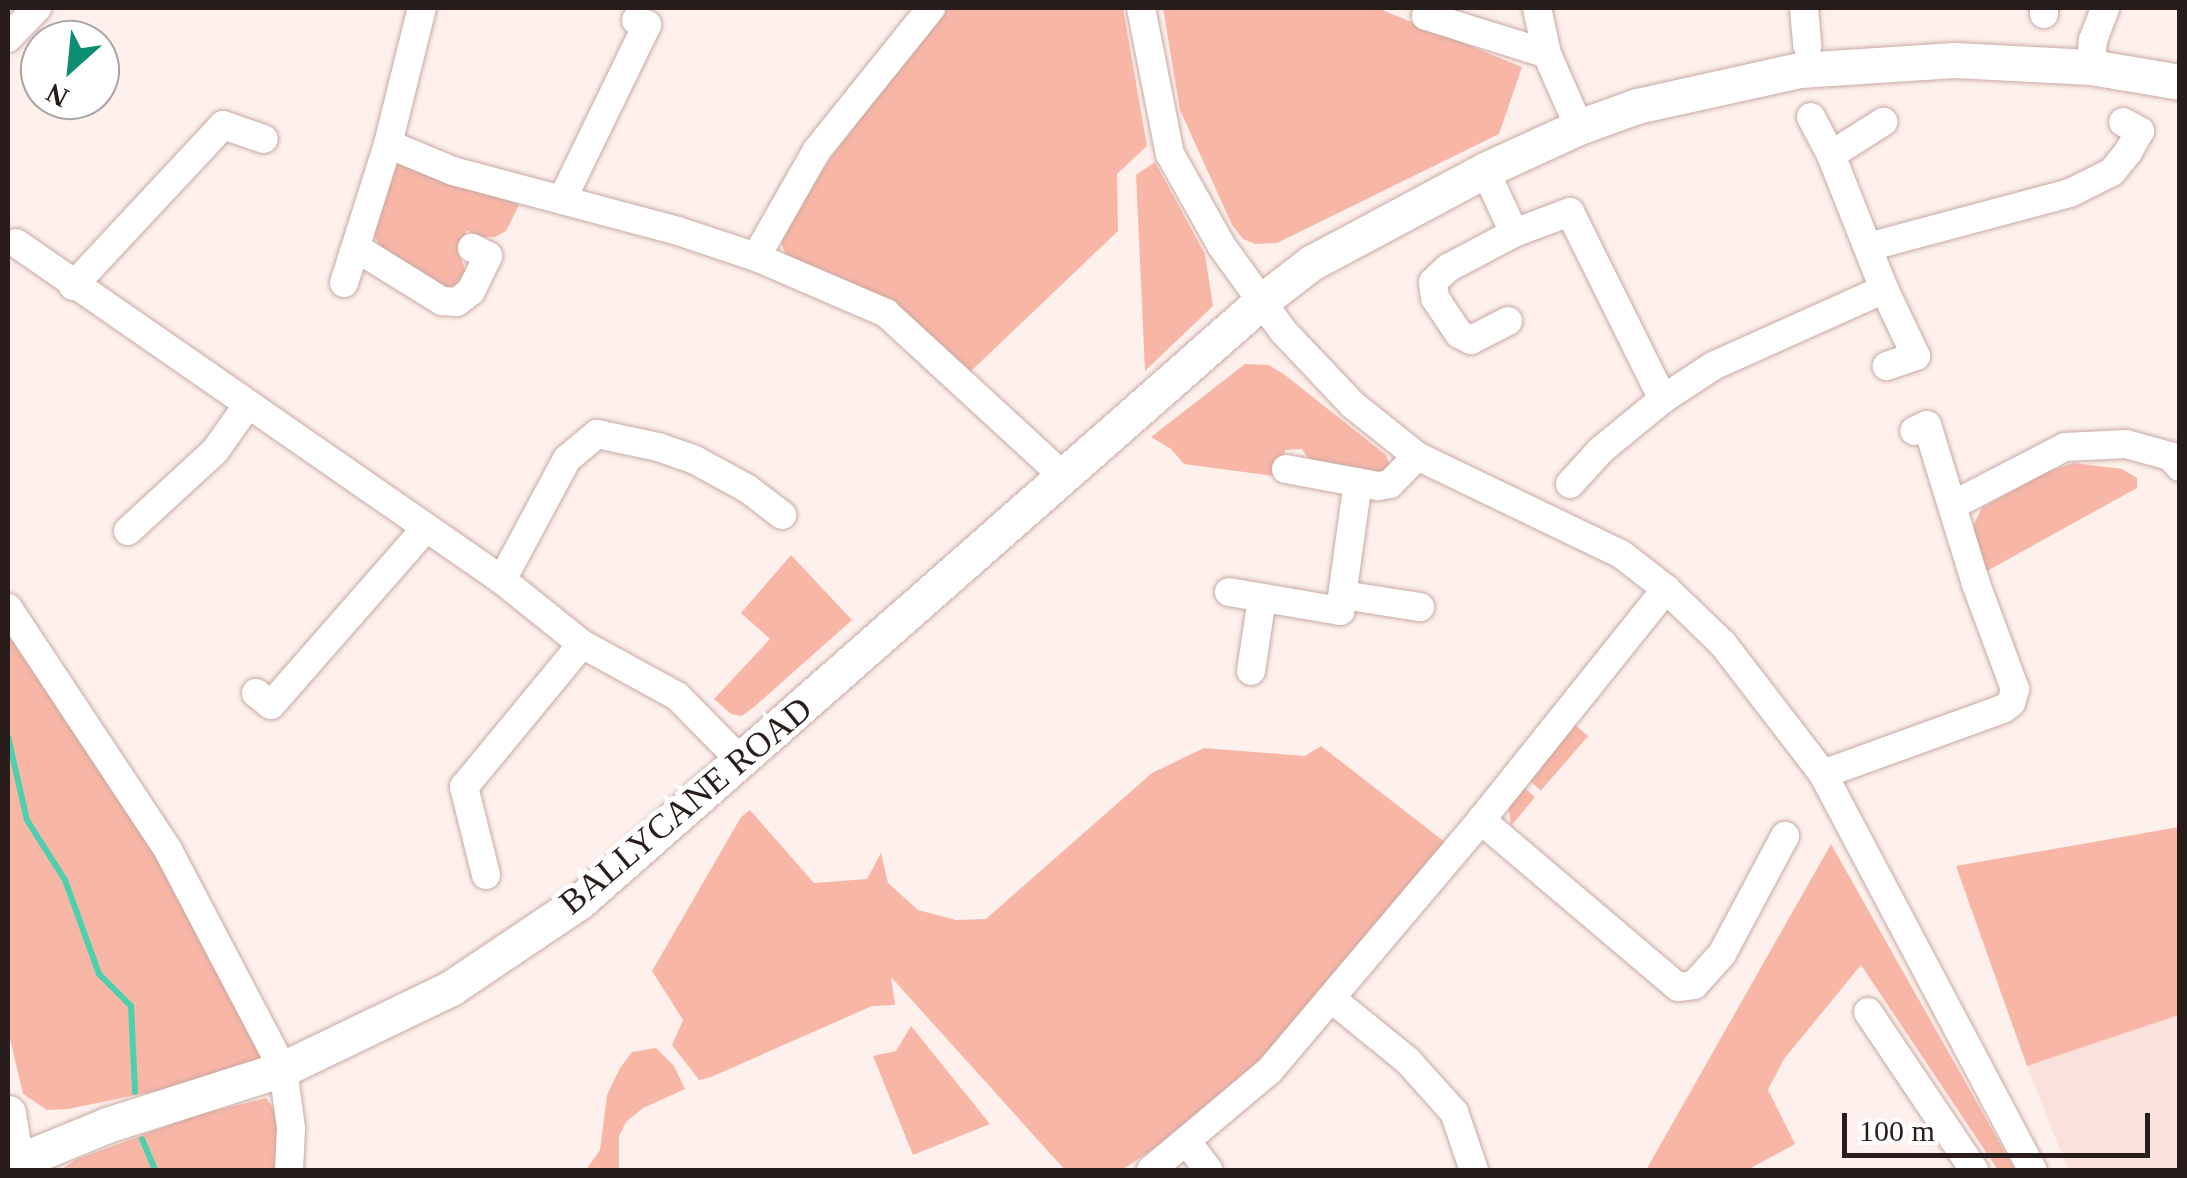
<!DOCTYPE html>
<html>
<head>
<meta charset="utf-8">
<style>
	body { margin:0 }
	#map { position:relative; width:2187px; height:1178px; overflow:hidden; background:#fdf0ed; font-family:Georgia,serif }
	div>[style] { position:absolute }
	.built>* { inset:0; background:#fae2dc }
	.green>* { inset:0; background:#f8b6a7; transform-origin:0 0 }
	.stream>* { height:6px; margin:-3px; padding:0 3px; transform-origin:3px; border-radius:3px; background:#4cd0ae }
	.roads { filter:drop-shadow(0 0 2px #c8aaa3) drop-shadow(0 0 2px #c8aaa3) }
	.minor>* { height:28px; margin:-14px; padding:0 14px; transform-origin:14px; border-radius:14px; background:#fff }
	.major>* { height:35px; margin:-17.5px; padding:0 17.5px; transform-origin:17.5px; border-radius:17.5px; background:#fff }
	span { translate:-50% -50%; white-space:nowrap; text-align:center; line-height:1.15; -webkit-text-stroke:10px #fff; paint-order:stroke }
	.street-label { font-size:35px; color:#281d1b }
	.frame { position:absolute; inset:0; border:10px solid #281d1b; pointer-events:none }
	.north { position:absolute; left:20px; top:20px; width:100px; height:100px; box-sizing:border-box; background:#fff; border:2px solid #a9a5a4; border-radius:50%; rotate:207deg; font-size:28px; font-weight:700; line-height:40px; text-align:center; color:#281d1b }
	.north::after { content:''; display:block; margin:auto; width:35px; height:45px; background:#0d8d72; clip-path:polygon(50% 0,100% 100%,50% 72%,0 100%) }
	.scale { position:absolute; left:1842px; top:1113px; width:308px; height:45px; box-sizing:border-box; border:5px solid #281d1b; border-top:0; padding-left:12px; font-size:30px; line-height:35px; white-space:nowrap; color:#281d1b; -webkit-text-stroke:8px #fff; paint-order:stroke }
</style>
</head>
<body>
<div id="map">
	<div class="built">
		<i style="clip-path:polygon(2179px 1015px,2179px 1170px,2068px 1170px,2027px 1066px)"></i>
	</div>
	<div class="green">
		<i style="clip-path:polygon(945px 8px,1123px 8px,1147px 146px,1117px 174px,1118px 231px,968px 374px,786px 257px,779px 236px,832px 156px)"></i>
		<i style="clip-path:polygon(1163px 8px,1377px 8px,1522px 67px,1499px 134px,1277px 243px,1255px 244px,1243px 239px,1232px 225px,1180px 110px)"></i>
		<i style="clip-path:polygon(403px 157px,519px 205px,506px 231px,495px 237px,478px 237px,467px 230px,458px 251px,466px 272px,453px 287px,447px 289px,381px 248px,373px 233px,382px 173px)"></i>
		<i style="clip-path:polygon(1155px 162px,1205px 254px,1213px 306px,1145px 371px,1136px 175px)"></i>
		<i style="clip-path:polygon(1245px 364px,1269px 365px,1285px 375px,1386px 455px,1390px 466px,1385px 474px,1313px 465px,1302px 449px,1285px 450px,1281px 477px,1184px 464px,1171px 449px,1151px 437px)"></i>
		<i style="clip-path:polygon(2074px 463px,2122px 469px,2137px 478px,2137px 488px,1985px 572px,1974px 540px,1974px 524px,1982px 508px,2044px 473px)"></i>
		<i style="clip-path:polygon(791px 555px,852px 620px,754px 707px,742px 716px,731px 714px,714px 699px,770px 639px,741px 613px)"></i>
		<i style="clip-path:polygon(8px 616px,164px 853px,267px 1061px,190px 1084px,68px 1109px,47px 1110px,23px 1094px,8px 1030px)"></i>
		<i style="left:1573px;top:723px;width:20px;height:72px;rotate:41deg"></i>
		<i style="clip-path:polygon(1321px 746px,1450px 846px,1324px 994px,1259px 1060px,1178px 1132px,1122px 1170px,1065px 1170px,891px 977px,895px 1005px,872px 1006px,711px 1077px,699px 1080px,672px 1045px,683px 1020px,652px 971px,741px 817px,750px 810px,814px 883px,867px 879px,881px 853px,888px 883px,918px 910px,956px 920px,986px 919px,1152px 773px,1204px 748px,1305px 756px)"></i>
		<i style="clip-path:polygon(1521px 785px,1535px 797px,1511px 826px,1508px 803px)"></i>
		<i style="clip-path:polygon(2179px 827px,2179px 1015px,2027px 1066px,1956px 866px)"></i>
		<i style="clip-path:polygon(1831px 844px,2015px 1170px,1998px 1170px,1861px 965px,1784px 1059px,1768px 1090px,1795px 1144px,1747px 1170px,1646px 1170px)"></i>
		<i style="clip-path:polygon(911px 1026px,990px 1124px,913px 1155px,873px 1056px,896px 1051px)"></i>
		<i style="clip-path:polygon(656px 1048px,674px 1066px,685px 1089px,643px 1108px,626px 1122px,619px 1136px,619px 1170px,586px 1170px,600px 1150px,607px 1095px,620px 1068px,632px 1052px)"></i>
		<i style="clip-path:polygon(266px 1098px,288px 1129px,287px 1170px,61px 1170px,75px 1160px,194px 1116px)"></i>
	</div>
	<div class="stream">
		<i style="left:8px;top:737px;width:85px;rotate:77.1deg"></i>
		<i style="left:27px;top:820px;width:71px;rotate:57.7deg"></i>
		<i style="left:65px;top:880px;width:100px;rotate:70.1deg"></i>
		<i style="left:99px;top:974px;width:45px;rotate:45deg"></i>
		<i style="left:131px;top:1006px;width:86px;rotate:87.3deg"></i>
		<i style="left:142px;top:1139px;width:34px;rotate:67deg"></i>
	</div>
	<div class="roads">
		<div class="minor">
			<i style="left:1141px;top:8px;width:149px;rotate:78.8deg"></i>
			<i style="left:1170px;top:154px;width:104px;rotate:60.7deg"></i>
			<i style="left:1221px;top:245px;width:106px;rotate:54.2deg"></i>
			<i style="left:1283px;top:331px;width:102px;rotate:46.6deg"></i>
			<i style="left:1353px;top:405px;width:82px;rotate:38.6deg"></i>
			<i style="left:1417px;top:456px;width:226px;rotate:25.7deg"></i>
			<i style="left:1621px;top:554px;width:57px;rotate:37.9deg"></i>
			<i style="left:1666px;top:589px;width:79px;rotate:44deg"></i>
			<i style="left:1723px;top:644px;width:164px;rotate:52.4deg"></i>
			<i style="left:1823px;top:774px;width:448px;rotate:62.1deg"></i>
			<i style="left:1428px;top:8px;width:8px;rotate:104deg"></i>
			<i style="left:1426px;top:16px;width:127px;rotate:17.4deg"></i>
			<i style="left:1537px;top:8px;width:47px;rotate:77.7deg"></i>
			<i style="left:1547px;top:54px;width:80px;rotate:66.3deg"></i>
			<i style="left:1804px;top:8px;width:38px;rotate:85deg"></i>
			<i style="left:2044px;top:14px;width:6px;rotate:-90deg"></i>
			<i style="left:8px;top:38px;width:42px;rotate:-46deg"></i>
			<i style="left:2091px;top:67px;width:27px;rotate:-86deg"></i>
			<i style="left:2093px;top:40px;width:34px;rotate:-69deg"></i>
			<i style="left:1811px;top:117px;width:43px;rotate:62.2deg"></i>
			<i style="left:1831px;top:155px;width:144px;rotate:68.4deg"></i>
			<i style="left:388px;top:144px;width:70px;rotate:22.6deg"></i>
			<i style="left:453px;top:171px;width:233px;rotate:14.9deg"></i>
			<i style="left:678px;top:231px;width:82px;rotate:18.4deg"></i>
			<i style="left:756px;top:257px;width:142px;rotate:23.3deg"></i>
			<i style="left:886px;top:313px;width:239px;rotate:42.6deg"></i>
			<i style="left:1831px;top:155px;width:62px;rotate:-32.4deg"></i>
			<i style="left:1485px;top:170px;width:69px;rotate:65.3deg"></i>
			<i style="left:1514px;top:233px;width:60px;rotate:-20.6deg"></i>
			<i style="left:1570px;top:212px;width:209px;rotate:63.6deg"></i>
			<i style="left:562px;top:200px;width:195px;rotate:-64.1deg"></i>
			<i style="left:647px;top:25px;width:12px;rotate:-156deg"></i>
			<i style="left:16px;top:243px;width:591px;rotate:34.74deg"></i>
			<i style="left:502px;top:580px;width:102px;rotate:38.7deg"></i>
			<i style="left:582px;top:644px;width:108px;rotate:28.7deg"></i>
			<i style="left:677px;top:696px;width:91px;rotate:45.4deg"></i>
			<i style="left:1868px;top:247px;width:209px;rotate:-15deg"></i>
			<i style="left:2070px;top:193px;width:47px;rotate:-26.6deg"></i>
			<i style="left:2112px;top:172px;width:26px;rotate:-51deg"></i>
			<i style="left:2128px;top:152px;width:24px;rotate:-60deg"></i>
			<i style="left:2140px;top:131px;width:19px;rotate:-152deg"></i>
			<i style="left:358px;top:249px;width:99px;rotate:31.8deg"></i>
			<i style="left:442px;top:301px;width:15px;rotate:4deg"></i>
			<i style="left:457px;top:302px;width:18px;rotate:-38deg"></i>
			<i style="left:471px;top:291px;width:39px;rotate:-64deg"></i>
			<i style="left:488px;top:256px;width:18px;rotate:-153deg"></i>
			<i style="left:756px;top:257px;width:123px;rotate:-60.3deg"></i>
			<i style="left:817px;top:150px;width:182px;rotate:-51.2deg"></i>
			<i style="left:344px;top:283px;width:146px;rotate:-72.4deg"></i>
			<i style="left:388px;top:144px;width:140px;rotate:-76deg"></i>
			<i style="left:73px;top:286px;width:220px;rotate:-47deg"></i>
			<i style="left:223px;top:125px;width:43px;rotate:18.9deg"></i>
			<i style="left:1508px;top:321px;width:42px;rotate:152.8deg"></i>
			<i style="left:1471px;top:340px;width:13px;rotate:-153deg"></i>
			<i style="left:1459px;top:334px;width:43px;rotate:-123.7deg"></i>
			<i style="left:1435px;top:298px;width:16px;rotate:-97deg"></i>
			<i style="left:1433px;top:282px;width:21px;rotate:-43deg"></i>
			<i style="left:1448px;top:268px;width:75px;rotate:-27.9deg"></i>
			<i style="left:1286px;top:469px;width:94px;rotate:10.5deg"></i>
			<i style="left:1378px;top:486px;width:12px;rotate:-9deg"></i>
			<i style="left:1390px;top:484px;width:39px;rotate:-46deg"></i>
			<i style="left:1570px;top:484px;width:46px;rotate:-47.6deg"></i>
			<i style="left:1601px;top:450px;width:80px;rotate:-39.4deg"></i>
			<i style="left:1663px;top:399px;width:60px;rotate:-33.4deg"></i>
			<i style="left:1713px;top:366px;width:188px;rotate:-24.2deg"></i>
			<i style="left:1884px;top:289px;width:74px;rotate:64.5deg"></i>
			<i style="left:1916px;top:356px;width:31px;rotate:161deg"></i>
			<i style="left:1955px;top:504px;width:124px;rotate:-27.4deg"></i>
			<i style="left:2065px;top:447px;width:61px;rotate:-2.8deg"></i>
			<i style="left:2126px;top:444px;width:46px;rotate:15.3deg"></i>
			<i style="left:2170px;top:456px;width:15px;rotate:48deg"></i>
			<i style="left:128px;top:531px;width:118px;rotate:-42.6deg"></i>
			<i style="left:215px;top:451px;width:55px;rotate:-54.6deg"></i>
			<i style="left:502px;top:580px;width:137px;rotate:-61.8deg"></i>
			<i style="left:567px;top:459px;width:39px;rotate:-40deg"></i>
			<i style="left:597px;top:434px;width:62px;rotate:12deg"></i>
			<i style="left:658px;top:447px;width:39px;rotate:19deg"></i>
			<i style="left:695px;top:460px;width:60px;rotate:28.7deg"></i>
			<i style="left:748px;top:489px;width:43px;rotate:37.4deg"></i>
			<i style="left:1229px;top:592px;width:113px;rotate:9.7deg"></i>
			<i style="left:1340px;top:611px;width:130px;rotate:-82.1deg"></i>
			<i style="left:1343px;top:595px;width:78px;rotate:8.9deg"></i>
			<i style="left:8px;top:608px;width:290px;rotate:56.5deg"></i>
			<i style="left:168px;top:850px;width:247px;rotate:62.3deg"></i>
			<i style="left:283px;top:1069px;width:60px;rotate:82.3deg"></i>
			<i style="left:291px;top:1128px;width:42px;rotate:92.7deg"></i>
			<i style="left:1251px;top:671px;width:74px;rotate:-81.4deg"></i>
			<i style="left:256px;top:693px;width:19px;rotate:39deg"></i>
			<i style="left:271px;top:705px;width:235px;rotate:-48.8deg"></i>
			<i style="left:1823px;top:774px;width:191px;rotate:-19.9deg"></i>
			<i style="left:2003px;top:709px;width:10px;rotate:-37deg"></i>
			<i style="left:2011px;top:703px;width:15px;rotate:-74deg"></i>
			<i style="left:2015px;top:689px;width:112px;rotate:-110.4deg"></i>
			<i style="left:1976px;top:584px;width:166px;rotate:-107.1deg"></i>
			<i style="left:1927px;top:425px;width:14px;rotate:155deg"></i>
			<i style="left:1481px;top:820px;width:258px;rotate:40.3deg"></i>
			<i style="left:1678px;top:987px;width:16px;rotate:-7deg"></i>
			<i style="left:1694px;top:985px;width:42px;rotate:-47.9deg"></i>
			<i style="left:1722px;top:954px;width:134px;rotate:-61.9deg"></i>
			<i style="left:486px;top:875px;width:91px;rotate:-104deg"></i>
			<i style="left:464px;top:787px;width:185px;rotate:-50.5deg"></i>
			<i style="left:1332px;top:999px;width:98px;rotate:39.2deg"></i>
			<i style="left:1408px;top:1061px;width:69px;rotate:48deg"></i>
			<i style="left:1454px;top:1112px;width:61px;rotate:71deg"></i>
			<i style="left:1868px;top:1012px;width:190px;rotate:56.1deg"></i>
			<i style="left:1188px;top:1143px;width:34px;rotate:53deg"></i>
			<i style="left:1151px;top:1170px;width:155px;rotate:-40deg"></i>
			<i style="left:1270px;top:1070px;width:327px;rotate:-49.8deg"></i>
			<i style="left:1481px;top:820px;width:296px;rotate:-51.3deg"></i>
		</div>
		<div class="major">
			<i style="left:8px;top:1113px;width:58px;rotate:81deg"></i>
			<i style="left:17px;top:1162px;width:97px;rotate:-22.3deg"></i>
			<i style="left:107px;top:1125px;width:185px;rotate:-17.7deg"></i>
			<i style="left:283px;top:1069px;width:187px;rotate:-25.7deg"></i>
			<i style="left:451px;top:988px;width:154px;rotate:-33.9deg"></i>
			<i style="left:579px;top:902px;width:910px;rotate:-41.35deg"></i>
			<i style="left:1262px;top:301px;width:62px;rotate:-37.8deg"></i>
			<i style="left:1311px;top:263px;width:197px;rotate:-28.1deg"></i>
			<i style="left:1485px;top:170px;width:103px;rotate:-24.6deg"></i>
			<i style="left:1579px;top:127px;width:62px;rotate:-19.9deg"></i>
			<i style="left:1637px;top:106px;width:167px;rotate:-12.5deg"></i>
			<i style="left:1800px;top:70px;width:154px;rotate:-3.7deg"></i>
			<i style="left:1954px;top:60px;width:137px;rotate:2.9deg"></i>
			<i style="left:2091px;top:67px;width:90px;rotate:9.6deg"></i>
		</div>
	</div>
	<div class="street-label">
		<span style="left:686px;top:806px;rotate:-40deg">BALLYCANE ROAD</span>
	</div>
	<div class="frame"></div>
	<div class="north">N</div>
	<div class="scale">100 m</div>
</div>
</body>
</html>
